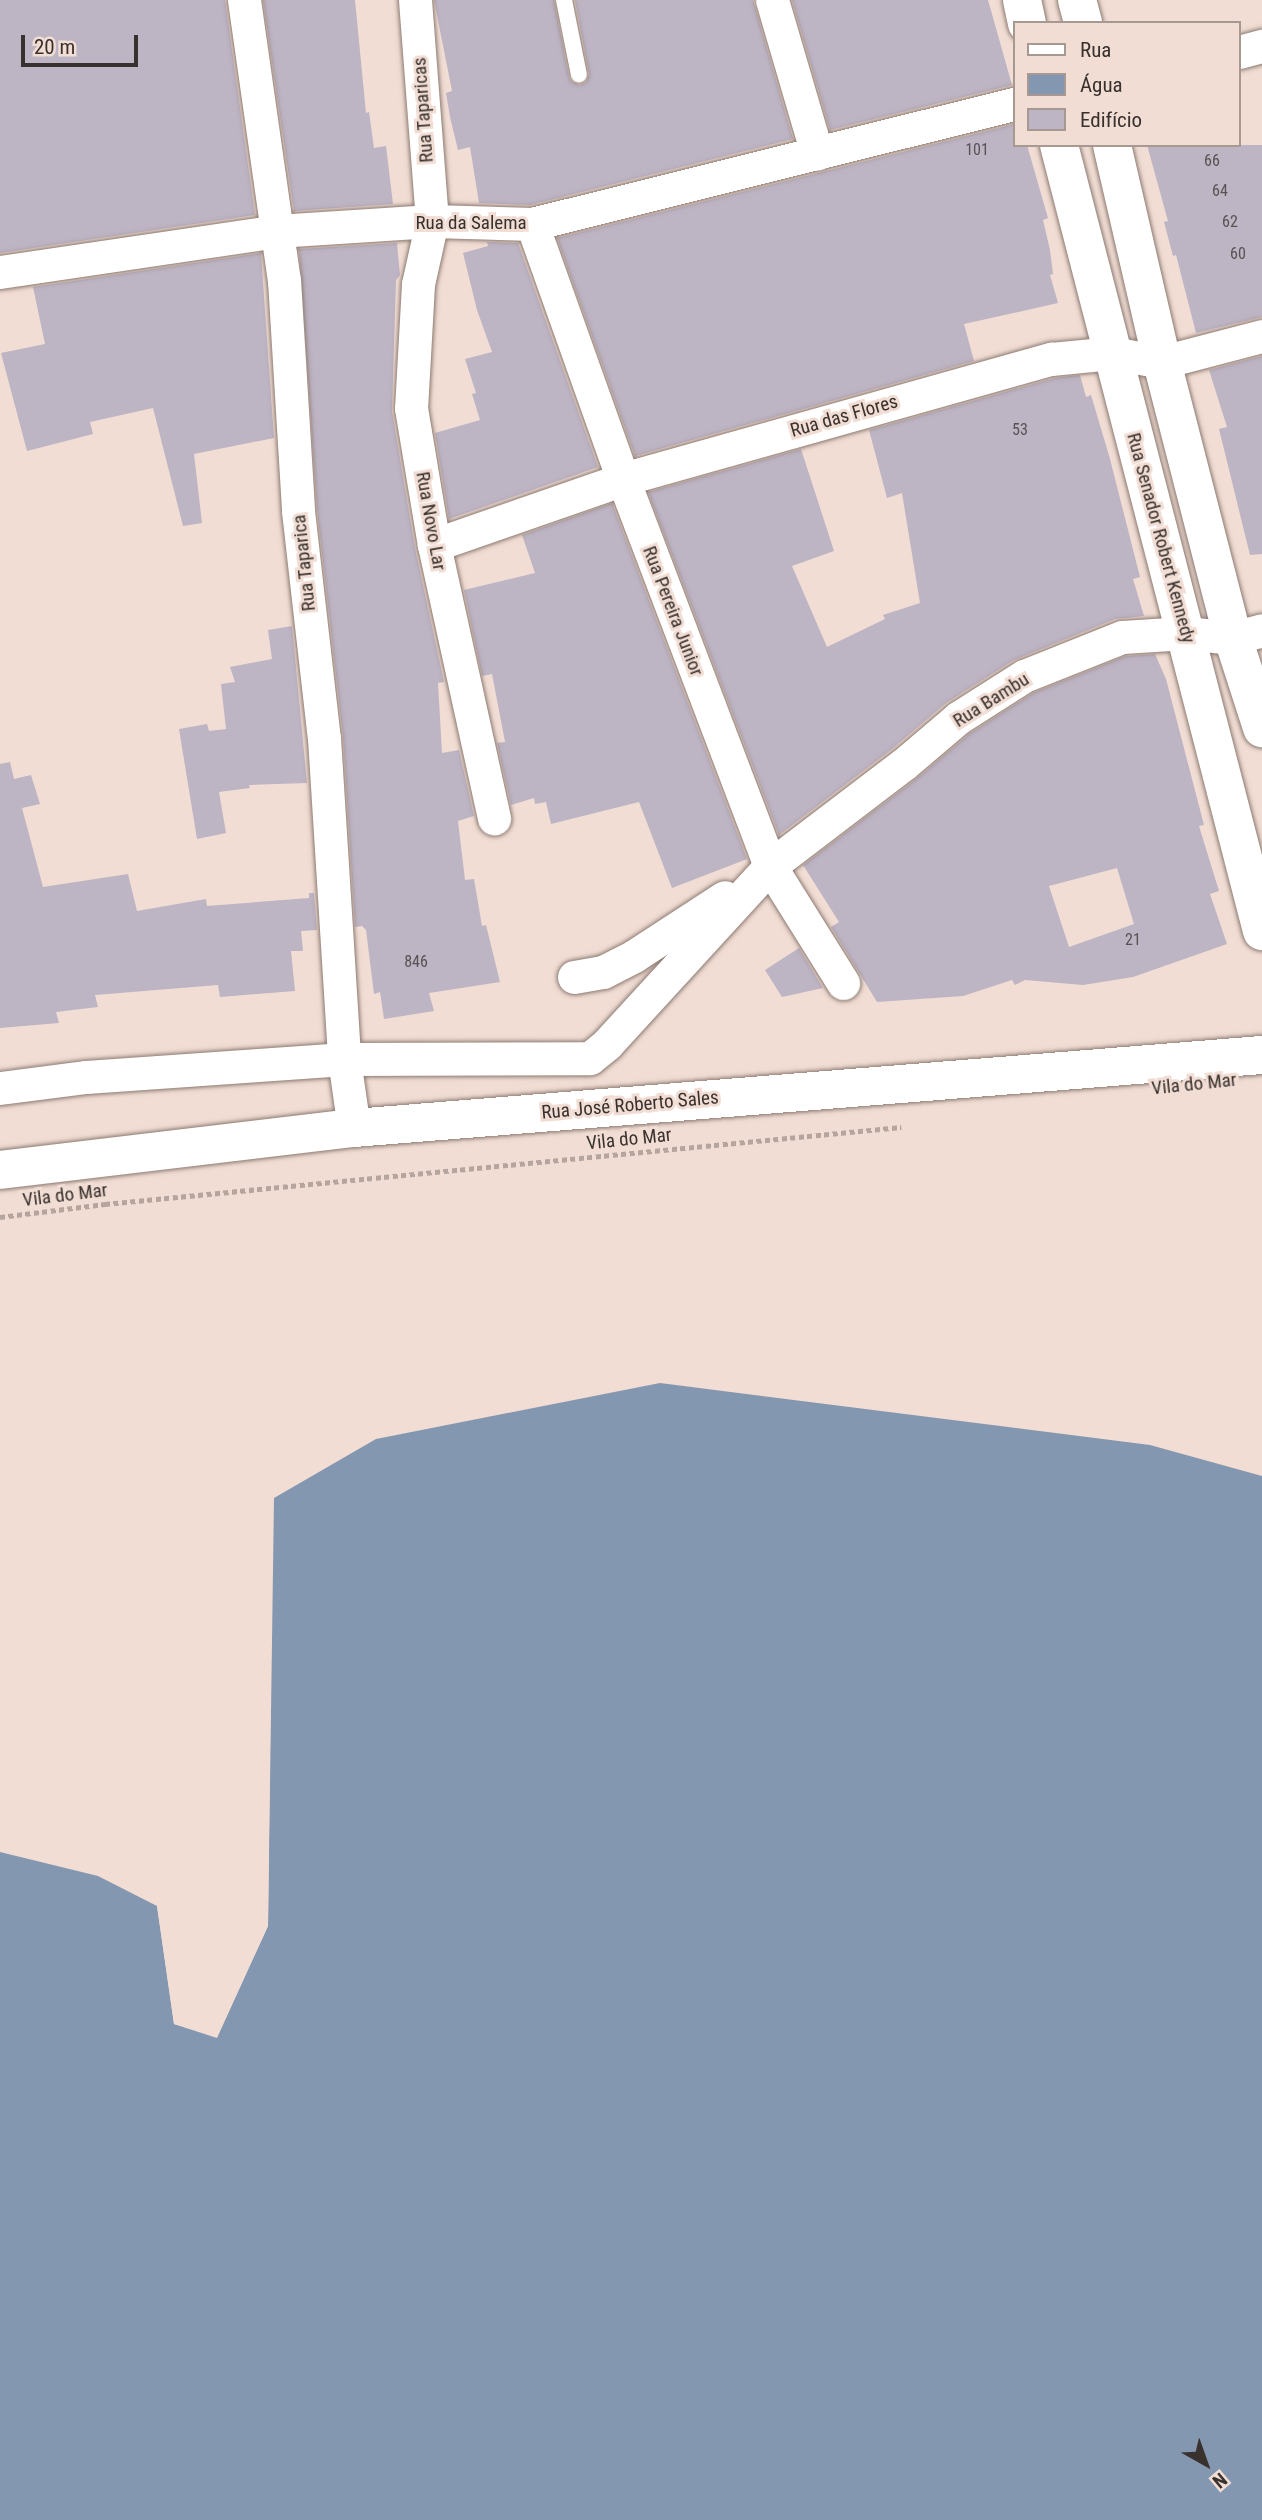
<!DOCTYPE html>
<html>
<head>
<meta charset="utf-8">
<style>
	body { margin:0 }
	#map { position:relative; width:1262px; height:2520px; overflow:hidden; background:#f1ddd4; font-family:"Roboto Condensed",sans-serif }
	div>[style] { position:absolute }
	.water>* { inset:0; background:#8397b1 }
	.pier>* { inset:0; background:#f1ddd4 }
	.building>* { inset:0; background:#bdb4c4 }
	.path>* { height:4.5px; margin-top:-2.25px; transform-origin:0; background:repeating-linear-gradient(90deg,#b5a59e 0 5px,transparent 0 8.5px) }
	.roads { filter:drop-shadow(0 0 2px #8c7a71) drop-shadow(0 0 2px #8c7a71) }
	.lane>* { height:16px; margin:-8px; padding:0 8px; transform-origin:8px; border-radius:8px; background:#fff }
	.street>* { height:33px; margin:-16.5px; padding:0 16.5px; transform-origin:16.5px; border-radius:16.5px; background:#fff }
	.secondary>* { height:38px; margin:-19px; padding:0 19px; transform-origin:19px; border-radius:19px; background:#fff }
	span { translate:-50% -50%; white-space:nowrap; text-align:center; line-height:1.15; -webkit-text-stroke:6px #f1ddd4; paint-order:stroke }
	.number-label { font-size:16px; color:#595253 }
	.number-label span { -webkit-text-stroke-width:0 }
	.street-label { font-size:19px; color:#38312d }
	.legend { position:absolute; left:1013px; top:21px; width:228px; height:126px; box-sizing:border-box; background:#f1ddd4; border:2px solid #a79891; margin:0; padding:9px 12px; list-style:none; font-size:21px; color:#38312d }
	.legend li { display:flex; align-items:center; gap:14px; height:35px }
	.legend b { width:35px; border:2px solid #a79891 }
	.north { position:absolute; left:1171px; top:2429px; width:70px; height:70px; -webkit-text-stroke:5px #f1ddd4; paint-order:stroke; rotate:140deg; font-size:19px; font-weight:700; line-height:28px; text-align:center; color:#38312d }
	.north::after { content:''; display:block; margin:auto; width:24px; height:32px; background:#38312d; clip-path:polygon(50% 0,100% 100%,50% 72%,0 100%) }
	.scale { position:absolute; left:21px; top:35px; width:117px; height:32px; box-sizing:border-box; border:4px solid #38312d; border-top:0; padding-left:9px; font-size:21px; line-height:24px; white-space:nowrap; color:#38312d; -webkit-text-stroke:5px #f1ddd4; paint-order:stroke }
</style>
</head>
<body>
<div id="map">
	<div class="water">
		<i style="clip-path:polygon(660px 1383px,1150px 1445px,1262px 1476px,1262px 2520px,0 2520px,0 1852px,98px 1876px,157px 1906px,174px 2024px,217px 2037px,268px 1926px,274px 1498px,376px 1439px)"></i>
	</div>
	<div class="pier">
		<i style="clip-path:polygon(273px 1494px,268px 1926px,217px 2038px,174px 2024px,157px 1906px,158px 1903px,161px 1906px,177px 2021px,215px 2033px,264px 1926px)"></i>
	</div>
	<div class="building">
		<i style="clip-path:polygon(0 0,225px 0,255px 215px,0 253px)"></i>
		<i style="clip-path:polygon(263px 0,355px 0,366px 113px,369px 112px,374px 148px,386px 146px,393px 204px,294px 211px)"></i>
		<i style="clip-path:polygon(434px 0,554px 0,569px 77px,572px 82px,580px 85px,586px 82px,589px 74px,575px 0,753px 0,793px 139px,530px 205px,479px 203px,470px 147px,458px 150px,450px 117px,446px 93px,452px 91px)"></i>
		<i style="clip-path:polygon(792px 0,988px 0,1012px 85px,830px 130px)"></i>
		<i style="clip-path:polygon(1015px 124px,1015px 145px,1027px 145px,1048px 218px,1043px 220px,1050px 250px,1053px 274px,1050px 275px,1058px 303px,964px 324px,974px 361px,635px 456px,557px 238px)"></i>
		<i style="clip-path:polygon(1147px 145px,1262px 145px,1262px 317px,1196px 333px,1176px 255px,1173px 256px,1164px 222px,1168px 221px)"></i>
		<i style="clip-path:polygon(487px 242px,518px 243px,598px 467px,449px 519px,435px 433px,480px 420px,472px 394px,476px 393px,465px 359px,492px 352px,477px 310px,463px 253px,488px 246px)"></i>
		<i style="clip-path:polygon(397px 243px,400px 275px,396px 280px,392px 411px,415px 548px,444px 682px,438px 683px,442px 753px,459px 750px,474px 816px,458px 821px,465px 880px,474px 879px,482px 926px,486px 925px,500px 982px,429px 993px,434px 1011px,384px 1019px,380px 992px,374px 994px,366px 930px,362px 926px,355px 927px,343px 736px,317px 509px,299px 249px)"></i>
		<i style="clip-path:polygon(261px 253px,274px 438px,194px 454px,202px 523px,183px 526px,153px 408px,90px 422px,93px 434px,27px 451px,1px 353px,45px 344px,33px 287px)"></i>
		<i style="clip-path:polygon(1262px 356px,1262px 554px,1250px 555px,1219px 429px,1227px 427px,1209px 370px)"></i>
		<i style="clip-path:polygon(1080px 375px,1086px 397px,1091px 395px,1110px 459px,1140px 577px,1133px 579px,1144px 616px,1115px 619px,1014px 660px,946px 703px,892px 749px,779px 835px,648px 492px,801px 449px,834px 551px,792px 566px,827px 647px,885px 619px,883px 615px,920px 603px,902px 493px,887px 498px,869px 430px,1055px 378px)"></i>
		<i style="clip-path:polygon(612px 503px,747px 859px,672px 888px,639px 802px,551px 824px,546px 802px,535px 804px,534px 798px,511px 805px,497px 743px,505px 742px,492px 674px,482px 676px,464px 590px,535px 573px,522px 535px)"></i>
		<i style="clip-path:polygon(292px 626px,307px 783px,249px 785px,250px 788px,219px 792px,226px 833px,197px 839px,179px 729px,207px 724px,209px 731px,226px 729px,221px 684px,235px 682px,230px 667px,272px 659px,268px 630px)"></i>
		<i style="clip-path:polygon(evenodd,1155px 654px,1166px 679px,1204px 825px,1199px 826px,1219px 891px,1210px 894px,1227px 944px,1133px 977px,1083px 985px,1025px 980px,1015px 985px,1012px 980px,963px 996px,877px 1002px,831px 927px,839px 922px,803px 865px,916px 779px,969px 734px,1033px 693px,1126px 656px,1155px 654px,1117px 868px,1134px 924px,1069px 947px,1049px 886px,1117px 868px)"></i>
		<i style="clip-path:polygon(10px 762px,14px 779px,31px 775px,40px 804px,22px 808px,43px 887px,128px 874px,137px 911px,206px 899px,207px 906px,309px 898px,309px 893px,314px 893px,317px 930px,301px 931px,303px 951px,291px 951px,295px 991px,220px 997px,218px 985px,95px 995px,98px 1007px,56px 1012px,59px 1023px,0 1028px,0 764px)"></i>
		<i style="clip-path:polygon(799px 948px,823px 988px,782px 997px,765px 970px)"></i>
	</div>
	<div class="path">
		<i style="left:0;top:1217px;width:106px;rotate:-7.1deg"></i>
		<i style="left:105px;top:1204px;width:800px;rotate:-5.53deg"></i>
	</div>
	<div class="roads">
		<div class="lane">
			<i style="left:564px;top:0;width:76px;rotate:78.7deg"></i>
		</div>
		<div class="street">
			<i style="left:244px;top:0;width:283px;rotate:81.9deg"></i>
			<i style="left:284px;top:280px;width:231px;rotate:86.5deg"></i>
			<i style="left:298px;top:511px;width:228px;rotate:83.5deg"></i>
			<i style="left:324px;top:738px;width:322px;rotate:86.4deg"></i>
			<i style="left:344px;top:1059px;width:70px;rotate:81.8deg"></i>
			<i style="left:415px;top:0;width:222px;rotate:85.6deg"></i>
			<i style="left:432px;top:221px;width:65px;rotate:102.5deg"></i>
			<i style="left:418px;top:284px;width:124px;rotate:93.2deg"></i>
			<i style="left:411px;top:408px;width:139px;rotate:80.5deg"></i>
			<i style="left:434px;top:545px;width:280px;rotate:77.6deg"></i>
			<i style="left:772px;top:0;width:160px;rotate:73.7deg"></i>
			<i style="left:1239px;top:52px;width:24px;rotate:-15deg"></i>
			<i style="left:532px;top:224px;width:271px;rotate:70.4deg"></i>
			<i style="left:623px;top:479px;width:414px;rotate:69.2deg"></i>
			<i style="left:770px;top:866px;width:138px;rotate:58deg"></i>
			<i style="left:0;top:272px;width:279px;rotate:-8.4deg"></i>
			<i style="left:276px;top:231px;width:156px;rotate:-3.7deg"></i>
			<i style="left:432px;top:221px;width:100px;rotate:1.7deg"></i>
			<i style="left:532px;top:224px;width:498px;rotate:-14deg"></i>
			<i style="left:434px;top:545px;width:200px;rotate:-19.2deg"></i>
			<i style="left:623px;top:479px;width:445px;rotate:-15.7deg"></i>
			<i style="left:1051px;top:359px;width:61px;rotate:-5.6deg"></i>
			<i style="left:1112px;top:353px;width:51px;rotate:10.2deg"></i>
			<i style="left:1162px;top:362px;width:103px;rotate:-14.6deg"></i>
			<i style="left:574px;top:977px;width:29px;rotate:-10deg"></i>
			<i style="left:603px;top:972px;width:35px;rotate:-27deg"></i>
			<i style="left:634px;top:956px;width:108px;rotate:-33deg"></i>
			<i style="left:0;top:1088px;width:87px;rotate:-7.3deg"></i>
			<i style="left:86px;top:1077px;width:259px;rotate:-4deg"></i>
			<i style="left:344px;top:1059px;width:246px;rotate:-0.2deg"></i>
			<i style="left:590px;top:1058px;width:22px;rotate:-39deg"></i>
			<i style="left:607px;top:1044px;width:241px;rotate:-47.5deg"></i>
			<i style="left:770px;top:866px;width:168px;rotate:-37.3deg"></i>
			<i style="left:904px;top:764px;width:71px;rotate:-40.4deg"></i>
			<i style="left:958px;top:718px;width:78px;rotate:-32.5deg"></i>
			<i style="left:1024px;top:676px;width:105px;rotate:-21.7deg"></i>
			<i style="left:1122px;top:637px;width:64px;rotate:-3.6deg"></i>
			<i style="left:1186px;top:633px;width:47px;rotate:6.1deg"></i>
			<i style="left:1233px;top:638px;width:30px;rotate:-15deg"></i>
		</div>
		<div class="secondary">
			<i style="left:1022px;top:0;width:24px;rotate:78deg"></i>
			<i style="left:1077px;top:0;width:24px;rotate:75deg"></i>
			<i style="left:1059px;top:145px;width:812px;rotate:75.52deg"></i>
			<i style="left:1112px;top:145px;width:223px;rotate:77deg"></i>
			<i style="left:1162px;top:362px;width:285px;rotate:75.6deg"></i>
			<i style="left:1233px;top:638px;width:95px;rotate:72.1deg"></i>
			<i style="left:0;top:1170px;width:356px;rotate:-6.8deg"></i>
			<i style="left:354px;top:1128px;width:911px;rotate:-4.6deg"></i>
		</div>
	</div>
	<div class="number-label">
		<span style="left:977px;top:150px">101</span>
		<span style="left:1212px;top:161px">66</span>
		<span style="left:1220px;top:191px">64</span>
		<span style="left:1230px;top:222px">62</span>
		<span style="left:1238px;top:254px">60</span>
		<span style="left:1020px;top:430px">53</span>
		<span style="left:1133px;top:940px">21</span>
		<span style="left:416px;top:962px">846</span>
	</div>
	<div class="street-label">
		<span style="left:423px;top:110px;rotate:-94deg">Rua Taparicas</span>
		<span style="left:471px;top:223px">Rua da Salema</span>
		<span style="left:844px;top:416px;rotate:-16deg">Rua das Flores</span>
		<span style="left:431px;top:521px;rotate:80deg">Rua Novo Lar</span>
		<span style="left:1161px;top:538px;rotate:75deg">Rua Senador Robert Kennedy</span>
		<span style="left:304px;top:563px;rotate:-96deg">Rua Taparica</span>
		<span style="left:673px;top:611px;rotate:69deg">Rua Pereira Junior</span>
		<span style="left:991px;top:700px;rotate:-32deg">Rua Bambu</span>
		<span style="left:1194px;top:1084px;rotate:-6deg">Vila do Mar</span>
		<span style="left:630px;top:1105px;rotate:-5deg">Rua José Roberto Sales</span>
		<span style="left:629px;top:1139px;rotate:-6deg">Vila do Mar</span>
		<span style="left:65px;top:1195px;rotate:-7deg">Vila do Mar</span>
	</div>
	<ul class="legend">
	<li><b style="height:9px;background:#fff"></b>Rua</li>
	<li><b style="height:19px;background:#8397b1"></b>Água</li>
	<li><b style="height:19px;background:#bdb4c4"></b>Edifício</li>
	</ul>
	<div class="north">N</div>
	<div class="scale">20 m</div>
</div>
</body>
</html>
